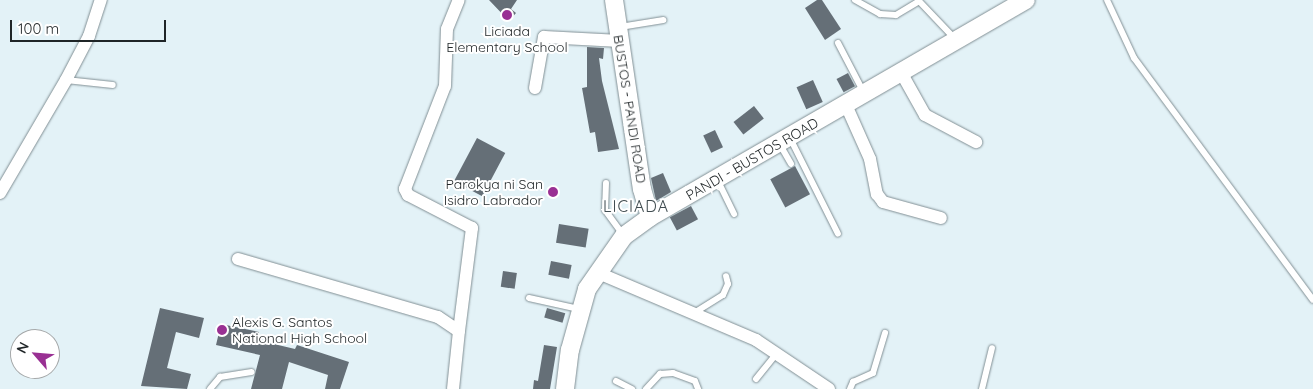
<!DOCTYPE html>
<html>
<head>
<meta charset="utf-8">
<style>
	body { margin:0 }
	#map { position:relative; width:1313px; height:389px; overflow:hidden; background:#e3f2f7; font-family:Quicksand,sans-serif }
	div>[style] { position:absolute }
	.building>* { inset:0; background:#656f77; transform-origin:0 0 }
	.roads { filter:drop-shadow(0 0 1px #818f94) drop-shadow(0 0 1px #818f94) }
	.service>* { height:6px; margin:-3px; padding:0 3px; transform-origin:3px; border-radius:3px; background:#fff }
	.minor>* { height:12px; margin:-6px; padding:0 6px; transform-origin:6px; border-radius:6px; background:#fff }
	.secondary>* { height:18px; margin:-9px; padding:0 9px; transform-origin:9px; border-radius:9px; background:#fff }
	.dots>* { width:14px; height:14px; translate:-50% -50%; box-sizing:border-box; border:2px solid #fff; border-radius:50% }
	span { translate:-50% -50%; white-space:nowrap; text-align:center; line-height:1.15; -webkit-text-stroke:4px #fff; paint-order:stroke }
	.poi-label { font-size:14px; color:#1f2527 }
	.right { translate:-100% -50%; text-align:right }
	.left { translate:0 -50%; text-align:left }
	.street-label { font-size:14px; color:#1f2527 }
	.quarter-label { font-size:16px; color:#414d51; letter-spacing:1px }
	.north { position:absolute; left:10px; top:329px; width:50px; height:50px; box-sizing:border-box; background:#fff; border:1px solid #a5a8a9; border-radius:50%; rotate:297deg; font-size:14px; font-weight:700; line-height:20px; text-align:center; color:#1f2527 }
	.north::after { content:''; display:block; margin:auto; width:18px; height:22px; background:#993093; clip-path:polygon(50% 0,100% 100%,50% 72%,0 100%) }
	.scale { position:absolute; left:10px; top:20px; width:156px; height:22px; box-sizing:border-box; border:2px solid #1f2527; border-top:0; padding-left:6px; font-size:15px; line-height:18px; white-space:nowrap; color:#1f2527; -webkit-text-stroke:4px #fff; paint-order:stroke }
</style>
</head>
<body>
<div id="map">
	<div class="building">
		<i style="clip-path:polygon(489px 0,517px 0,511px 9px,516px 13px,509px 21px)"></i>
		<i style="clip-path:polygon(817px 0,822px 0,841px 29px,825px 40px,805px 8px)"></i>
		<i style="clip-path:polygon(587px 47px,604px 48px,603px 59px,599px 58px,602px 81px,619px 149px,598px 152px,595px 132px,590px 133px,582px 88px,587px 87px)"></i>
		<i style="left:848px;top:73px;width:15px;height:13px;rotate:62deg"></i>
		<i style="left:813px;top:80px;width:24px;height:18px;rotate:66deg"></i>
		<i style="left:754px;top:106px;width:16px;height:26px;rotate:52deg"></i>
		<i style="left:715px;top:130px;width:19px;height:13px;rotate:65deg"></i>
		<i style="left:477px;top:138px;width:32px;height:49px;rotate:28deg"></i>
		<i style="left:795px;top:166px;width:32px;height:28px;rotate:62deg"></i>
		<i style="clip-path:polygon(663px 173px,671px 192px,656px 201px,651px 178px)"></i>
		<i style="left:691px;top:206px;width:15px;height:24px;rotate:62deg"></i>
		<i style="left:559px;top:224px;width:30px;height:19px;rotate:9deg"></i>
		<i style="left:551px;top:261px;width:21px;height:14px;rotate:11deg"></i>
		<i style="left:503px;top:271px;width:14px;height:16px;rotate:8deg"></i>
		<i style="clip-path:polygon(160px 308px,204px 318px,199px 338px,176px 332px,167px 368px,191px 374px,187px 389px,141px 386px)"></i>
		<i style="left:547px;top:308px;width:19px;height:10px;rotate:16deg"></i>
		<i style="clip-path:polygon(221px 324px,259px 332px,257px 340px,295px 349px,297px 345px,349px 362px,340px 389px,325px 389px,328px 375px,289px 362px,282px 389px,251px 389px,260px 355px,216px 345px)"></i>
		<i style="clip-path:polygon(544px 345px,557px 347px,550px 389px,533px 389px,534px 380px,538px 381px)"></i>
	</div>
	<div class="roads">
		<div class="service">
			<i style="left:855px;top:0;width:29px;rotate:29deg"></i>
			<i style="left:880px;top:14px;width:16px;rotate:4deg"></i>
			<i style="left:896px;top:15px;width:27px;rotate:-31deg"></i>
			<i style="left:919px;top:1px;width:54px;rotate:46.5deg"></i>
			<i style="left:1107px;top:0;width:64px;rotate:65deg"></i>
			<i style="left:1134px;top:58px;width:301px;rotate:53.5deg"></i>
			<i style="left:620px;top:27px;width:44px;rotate:-9.2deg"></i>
			<i style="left:838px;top:43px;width:56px;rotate:62.5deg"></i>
			<i style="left:66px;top:80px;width:47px;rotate:6.1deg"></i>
			<i style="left:790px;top:138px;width:107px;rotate:63.4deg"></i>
			<i style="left:779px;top:143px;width:24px;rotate:60deg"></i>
			<i style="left:717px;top:179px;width:39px;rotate:64deg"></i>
			<i style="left:606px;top:183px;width:27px;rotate:92deg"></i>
			<i style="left:605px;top:210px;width:31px;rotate:54deg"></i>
			<i style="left:529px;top:298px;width:51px;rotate:12.4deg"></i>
			<i style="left:694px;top:313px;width:34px;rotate:-32deg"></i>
			<i style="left:723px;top:295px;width:12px;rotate:-66deg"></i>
			<i style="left:728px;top:284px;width:8px;rotate:-104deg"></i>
			<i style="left:756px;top:379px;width:33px;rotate:-51deg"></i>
			<i style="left:616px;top:381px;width:18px;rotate:27deg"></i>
			<i style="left:210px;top:389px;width:16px;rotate:-50deg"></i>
			<i style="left:220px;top:377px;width:32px;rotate:-9deg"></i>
			<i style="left:646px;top:389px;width:21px;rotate:-47deg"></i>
			<i style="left:660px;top:374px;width:13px;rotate:-4deg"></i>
			<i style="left:673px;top:373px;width:23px;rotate:20deg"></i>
			<i style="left:695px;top:381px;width:9px;rotate:69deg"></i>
			<i style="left:850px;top:389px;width:8px;rotate:-67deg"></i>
			<i style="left:853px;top:382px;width:22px;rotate:-24deg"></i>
			<i style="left:873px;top:373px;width:42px;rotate:-73.3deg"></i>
			<i style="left:982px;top:389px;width:42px;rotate:-76.3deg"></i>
		</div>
		<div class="minor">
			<i style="left:902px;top:74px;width:47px;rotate:60.7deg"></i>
			<i style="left:925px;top:115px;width:58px;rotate:27.9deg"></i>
			<i style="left:535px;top:88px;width:52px;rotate:-80deg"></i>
			<i style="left:544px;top:37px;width:76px;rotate:3deg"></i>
			<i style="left:846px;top:105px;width:59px;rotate:66deg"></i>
			<i style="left:870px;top:159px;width:36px;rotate:79deg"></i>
			<i style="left:877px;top:194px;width:10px;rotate:53deg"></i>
			<i style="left:883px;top:202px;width:60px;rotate:15.4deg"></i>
			<i style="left:0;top:193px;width:131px;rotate:-59.7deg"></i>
			<i style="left:66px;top:80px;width:50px;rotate:-62.4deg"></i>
			<i style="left:89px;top:36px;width:38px;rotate:-72deg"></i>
			<i style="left:238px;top:259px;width:208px;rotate:16.2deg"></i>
			<i style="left:438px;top:317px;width:25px;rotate:34deg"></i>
			<i style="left:459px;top:331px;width:58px;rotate:95.9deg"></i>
			<i style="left:596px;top:272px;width:174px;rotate:23deg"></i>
			<i style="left:756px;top:340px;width:88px;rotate:33.9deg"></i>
			<i style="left:459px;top:331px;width:104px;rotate:-82.8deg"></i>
			<i style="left:472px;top:228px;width:72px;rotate:-152.7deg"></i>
			<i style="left:408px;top:195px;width:7px;rotate:-117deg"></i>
			<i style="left:405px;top:189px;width:110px;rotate:-68.8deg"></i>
			<i style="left:445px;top:86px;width:57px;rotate:-88deg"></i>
			<i style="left:447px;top:29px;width:31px;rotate:-68deg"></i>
		</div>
		<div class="secondary">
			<i style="left:614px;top:0;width:191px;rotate:81.6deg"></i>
			<i style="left:642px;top:189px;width:29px;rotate:74deg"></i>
			<i style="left:565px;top:389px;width:39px;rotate:-83deg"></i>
			<i style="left:570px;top:350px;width:63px;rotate:-74.4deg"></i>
			<i style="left:587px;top:289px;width:65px;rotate:-55.1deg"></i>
			<i style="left:624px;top:236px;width:32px;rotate:-36deg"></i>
			<i style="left:650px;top:217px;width:434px;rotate:-30deg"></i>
		</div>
	</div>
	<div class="dots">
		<i style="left:507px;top:15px;background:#993093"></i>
		<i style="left:553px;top:192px;background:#993093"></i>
		<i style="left:222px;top:330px;background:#993093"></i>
	</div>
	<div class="poi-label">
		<span style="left:507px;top:39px">Liciada<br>Elementary School</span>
		<span class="right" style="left:543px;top:192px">Parokya ni San<br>Isidro Labrador</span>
		<span class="left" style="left:232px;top:330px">Alexis G. Santos<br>National High School</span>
	</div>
	<div class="street-label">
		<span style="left:630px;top:109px;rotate:81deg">BUSTOS - PANDI ROAD</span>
		<span style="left:752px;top:159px;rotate:-30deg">PANDI - BUSTOS ROAD</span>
	</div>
	<div class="quarter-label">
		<span style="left:636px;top:206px">LICIADA</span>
	</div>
	<div class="north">N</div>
	<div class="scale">100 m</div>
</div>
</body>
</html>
